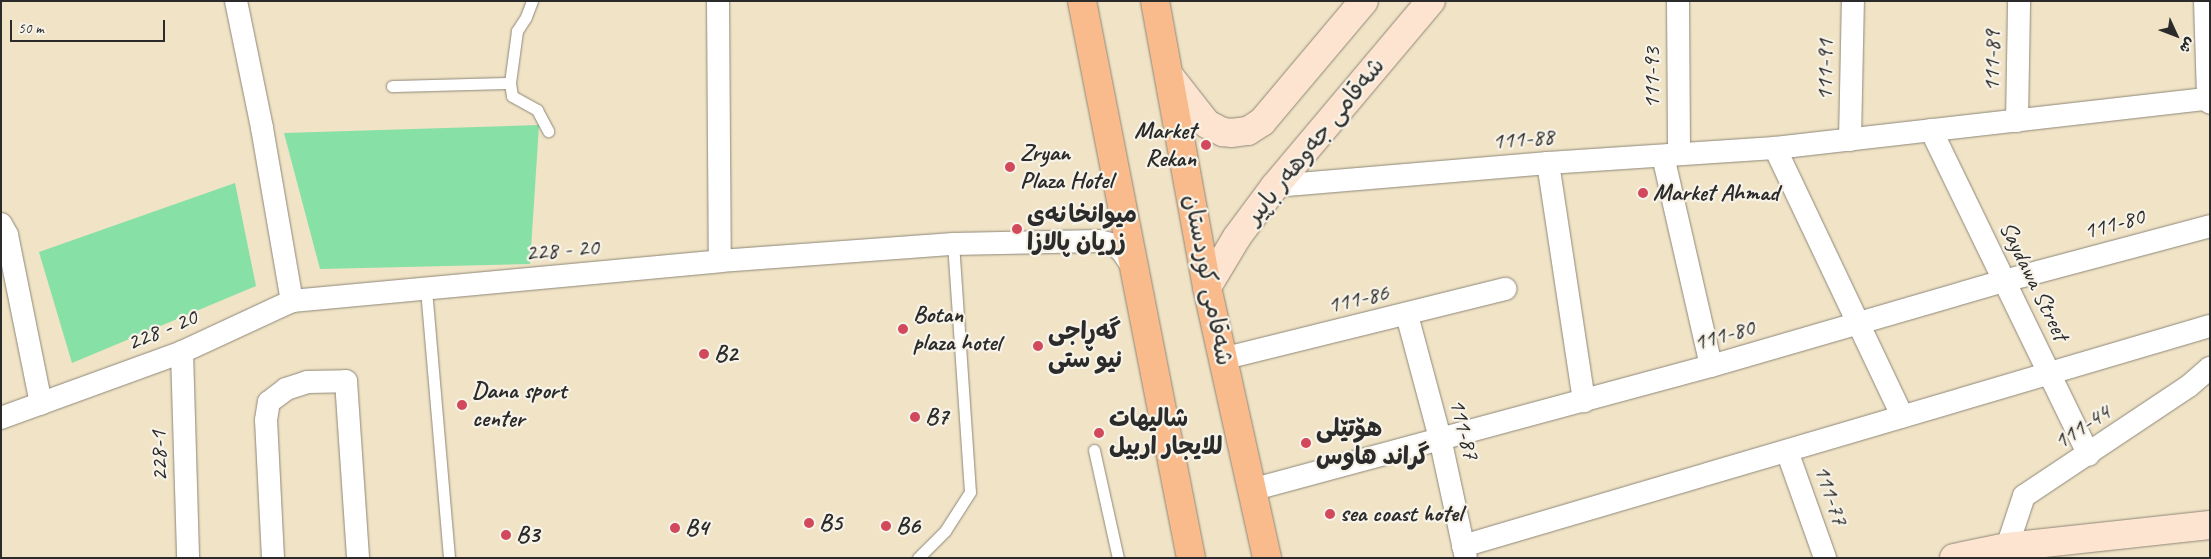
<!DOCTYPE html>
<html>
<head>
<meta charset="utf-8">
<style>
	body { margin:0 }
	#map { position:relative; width:2211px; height:559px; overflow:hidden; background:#f0e3c6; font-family:Caveat,"Playpen Sans Arabic",sans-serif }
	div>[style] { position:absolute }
	.green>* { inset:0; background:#87e0a6 }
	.roads { filter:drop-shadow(0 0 1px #8e8778) drop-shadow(0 0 1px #8e8778) }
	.lane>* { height:11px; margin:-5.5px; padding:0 5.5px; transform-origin:5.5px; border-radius:5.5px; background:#fff }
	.street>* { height:22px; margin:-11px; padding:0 11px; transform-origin:11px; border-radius:11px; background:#fff }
	.secondary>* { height:28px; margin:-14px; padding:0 14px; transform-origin:14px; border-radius:14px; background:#fde4d1 }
	.highway>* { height:28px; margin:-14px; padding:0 14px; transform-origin:14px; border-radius:14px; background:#fabb8c }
	.dots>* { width:14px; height:14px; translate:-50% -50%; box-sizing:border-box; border:2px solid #f7f3e8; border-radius:50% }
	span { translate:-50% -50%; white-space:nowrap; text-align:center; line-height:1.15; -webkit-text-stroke:4.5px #f7f3e8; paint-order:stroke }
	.street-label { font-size:24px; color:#2b2b2b }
	.poi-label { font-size:24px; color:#2b2b2b; font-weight:700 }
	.right { translate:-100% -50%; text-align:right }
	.left { translate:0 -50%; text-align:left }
	.frame { position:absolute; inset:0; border:2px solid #2b2b2b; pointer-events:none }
	.north { position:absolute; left:2151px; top:10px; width:50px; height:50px; -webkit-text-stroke:4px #f7f3e8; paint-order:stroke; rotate:133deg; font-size:14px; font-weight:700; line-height:20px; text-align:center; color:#2b2b2b }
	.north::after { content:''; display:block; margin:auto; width:18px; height:22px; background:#2b2b2b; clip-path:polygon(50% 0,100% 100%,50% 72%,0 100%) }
	.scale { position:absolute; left:10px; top:20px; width:155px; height:22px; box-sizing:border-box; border:2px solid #2b2b2b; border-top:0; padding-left:6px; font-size:15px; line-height:18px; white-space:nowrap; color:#2b2b2b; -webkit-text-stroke:4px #f7f3e8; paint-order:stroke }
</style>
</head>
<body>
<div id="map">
	<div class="green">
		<i style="clip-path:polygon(539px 125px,530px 264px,320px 269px,284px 133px)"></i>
		<i style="clip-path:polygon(235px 183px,256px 286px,72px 363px,39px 252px)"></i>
	</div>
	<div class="roads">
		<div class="lane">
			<i style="left:532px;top:1px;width:17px;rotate:111deg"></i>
			<i style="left:526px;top:17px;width:17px;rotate:123deg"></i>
			<i style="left:517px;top:31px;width:52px;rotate:97.7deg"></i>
			<i style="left:510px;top:83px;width:13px;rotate:81deg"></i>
			<i style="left:512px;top:96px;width:29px;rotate:29deg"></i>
			<i style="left:537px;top:110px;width:24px;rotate:62deg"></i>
			<i style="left:392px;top:86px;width:118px;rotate:-1.5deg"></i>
			<i style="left:426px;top:289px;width:270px;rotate:85.1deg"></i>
			<i style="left:1094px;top:450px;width:111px;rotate:77.5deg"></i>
			<i style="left:918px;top:558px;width:38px;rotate:-45deg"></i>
			<i style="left:945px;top:531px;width:46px;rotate:-57.3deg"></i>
			<i style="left:970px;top:492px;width:249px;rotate:-93.9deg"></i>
		</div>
		<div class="street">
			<i style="left:236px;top:1px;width:130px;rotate:78.4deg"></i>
			<i style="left:262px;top:128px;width:176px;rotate:80.2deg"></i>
			<i style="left:718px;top:1px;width:260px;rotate:89.6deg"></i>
			<i style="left:1678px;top:1px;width:153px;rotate:89.6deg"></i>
			<i style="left:2205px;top:1px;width:98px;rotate:88.2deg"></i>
			<i style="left:2208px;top:99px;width:4px;rotate:63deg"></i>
			<i style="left:2017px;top:121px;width:120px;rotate:-89deg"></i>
			<i style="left:1931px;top:130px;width:361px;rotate:64.1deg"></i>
			<i style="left:1850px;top:140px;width:139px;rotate:-88.8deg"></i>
			<i style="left:1775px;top:148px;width:297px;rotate:64.6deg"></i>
			<i style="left:1663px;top:156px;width:215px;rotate:77.1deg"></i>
			<i style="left:1548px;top:163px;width:241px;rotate:81.4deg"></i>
			<i style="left:1275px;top:186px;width:274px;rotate:-4.8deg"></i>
			<i style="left:1548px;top:163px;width:227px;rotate:-3.8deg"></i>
			<i style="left:1775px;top:148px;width:436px;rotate:-6.5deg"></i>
			<i style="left:1px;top:224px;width:13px;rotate:61deg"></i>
			<i style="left:7px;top:235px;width:172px;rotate:78.6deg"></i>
			<i style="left:1407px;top:315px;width:127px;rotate:75deg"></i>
			<i style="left:1440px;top:438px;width:123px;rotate:77.8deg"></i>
			<i style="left:182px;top:352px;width:206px;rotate:88.3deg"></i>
			<i style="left:1222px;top:359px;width:292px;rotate:-13.9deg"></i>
			<i style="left:1px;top:418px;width:193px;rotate:-20deg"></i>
			<i style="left:182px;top:352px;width:121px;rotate:-24.9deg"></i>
			<i style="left:292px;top:301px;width:430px;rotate:-5.3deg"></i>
			<i style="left:720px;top:261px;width:234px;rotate:-4.2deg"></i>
			<i style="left:953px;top:244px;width:146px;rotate:-1.2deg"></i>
			<i style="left:1099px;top:241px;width:16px;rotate:14deg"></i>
			<i style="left:1115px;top:245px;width:9px;rotate:41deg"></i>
			<i style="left:1122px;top:251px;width:22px;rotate:56deg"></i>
			<i style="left:1787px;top:451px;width:114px;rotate:70.4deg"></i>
			<i style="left:1251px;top:490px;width:476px;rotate:-15.1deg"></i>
			<i style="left:1711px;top:366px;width:305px;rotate:-16.2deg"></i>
			<i style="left:2004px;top:281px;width:213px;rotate:-14.9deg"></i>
			<i style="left:1463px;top:546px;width:779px;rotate:-16.41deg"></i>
			<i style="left:2007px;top:547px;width:54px;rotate:-71.6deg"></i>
			<i style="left:2024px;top:496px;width:198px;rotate:-33.7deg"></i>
			<i style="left:2189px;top:386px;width:28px;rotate:-41deg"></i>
			<i style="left:273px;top:558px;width:138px;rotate:-92.9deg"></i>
			<i style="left:266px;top:420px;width:18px;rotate:-81deg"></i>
			<i style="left:269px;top:402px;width:21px;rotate:-37deg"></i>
			<i style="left:286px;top:389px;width:22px;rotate:-18deg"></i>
			<i style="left:307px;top:382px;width:39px;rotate:-1deg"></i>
			<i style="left:346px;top:381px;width:177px;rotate:86.1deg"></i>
		</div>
		<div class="secondary">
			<i style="left:1171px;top:78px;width:58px;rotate:52deg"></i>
			<i style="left:1207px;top:124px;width:18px;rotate:27deg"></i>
			<i style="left:1223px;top:132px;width:8px;rotate:7deg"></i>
			<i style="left:1231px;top:133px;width:17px;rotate:-7deg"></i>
			<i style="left:1248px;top:131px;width:17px;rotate:-33deg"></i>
			<i style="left:1262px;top:122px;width:158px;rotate:-49.9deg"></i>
			<i style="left:1207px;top:287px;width:58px;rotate:-59deg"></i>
			<i style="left:1237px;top:237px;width:64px;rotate:-53.3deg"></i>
			<i style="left:1275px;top:186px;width:242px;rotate:-49.9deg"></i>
			<i style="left:1954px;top:558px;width:54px;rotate:-11.7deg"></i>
			<i style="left:2007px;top:547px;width:204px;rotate:-6.2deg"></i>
		</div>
		<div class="highway">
			<i style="left:1082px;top:1px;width:568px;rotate:78.93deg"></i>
			<i style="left:1155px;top:1px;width:291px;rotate:79.7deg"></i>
			<i style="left:1207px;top:287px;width:278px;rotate:77.5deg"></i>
		</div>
	</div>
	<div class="dots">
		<i style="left:1206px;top:145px;background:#d1495b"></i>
		<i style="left:1010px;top:167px;background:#d1495b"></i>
		<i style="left:1643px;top:193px;background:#d1495b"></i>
		<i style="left:1017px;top:229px;background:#d1495b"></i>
		<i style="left:903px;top:329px;background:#d1495b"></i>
		<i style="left:1038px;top:346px;background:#d1495b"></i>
		<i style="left:704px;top:354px;background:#d1495b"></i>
		<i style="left:462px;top:405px;background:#d1495b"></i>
		<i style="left:915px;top:417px;background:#d1495b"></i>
		<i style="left:1099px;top:433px;background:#d1495b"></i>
		<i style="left:1306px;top:443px;background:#d1495b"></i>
		<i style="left:1330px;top:514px;background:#d1495b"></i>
		<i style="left:809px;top:523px;background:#d1495b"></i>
		<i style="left:886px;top:526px;background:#d1495b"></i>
		<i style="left:675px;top:528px;background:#d1495b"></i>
		<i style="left:506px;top:535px;background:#d1495b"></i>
	</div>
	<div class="street-label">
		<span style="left:1992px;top:61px;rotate:-89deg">111-89</span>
		<span style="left:1825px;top:70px;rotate:-89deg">111-91</span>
		<span style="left:1652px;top:78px;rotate:-90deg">111-93</span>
		<span style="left:1523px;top:139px;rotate:-5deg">111-88</span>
		<span style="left:1315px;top:141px;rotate:-51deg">شەقامی جەوهەر باپیر</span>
		<span style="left:2114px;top:224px;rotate:-15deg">111-80</span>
		<span style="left:562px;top:250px;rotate:-5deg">228 - 20</span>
		<span style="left:1208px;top:280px;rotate:79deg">شەقامی کوردستان</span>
		<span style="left:2034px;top:281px;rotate:64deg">Saydawa Street</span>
		<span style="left:1358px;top:299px;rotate:-13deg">111-86</span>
		<span style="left:162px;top:330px;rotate:-22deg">228 - 20</span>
		<span style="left:1724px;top:335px;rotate:-16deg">111-80</span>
		<span style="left:2082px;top:427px;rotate:-33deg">111-44</span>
		<span style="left:1464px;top:429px;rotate:76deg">111-87</span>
		<span style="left:159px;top:456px;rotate:-92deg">228-1</span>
		<span style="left:1831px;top:495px;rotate:71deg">111-77</span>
	</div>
	<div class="poi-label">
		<span class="right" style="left:1196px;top:145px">Market<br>Rekan</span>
		<span class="left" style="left:1020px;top:167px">Zryan<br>Plaza Hotel</span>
		<span class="left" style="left:1653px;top:193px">Market Ahmad</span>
		<span class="left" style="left:1027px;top:229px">میوانخانەی<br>زریان پالازا</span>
		<span class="left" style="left:913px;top:329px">Botan<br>plaza hotel</span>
		<span class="left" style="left:1048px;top:346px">گەڕاجی<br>نیو ستی</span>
		<span class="left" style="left:714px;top:354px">B2</span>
		<span class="left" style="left:472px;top:405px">Dana sport<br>center</span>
		<span class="left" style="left:925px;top:417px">B7</span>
		<span class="left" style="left:1109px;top:433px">شاليهات<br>للايجار اربيل</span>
		<span class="left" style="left:1316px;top:443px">هۆتێلی<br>گراند هاوس</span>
		<span class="left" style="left:1340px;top:514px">sea coast hotel</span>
		<span class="left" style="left:819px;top:523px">B5</span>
		<span class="left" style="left:896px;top:526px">B6</span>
		<span class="left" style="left:685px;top:528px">B4</span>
		<span class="left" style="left:516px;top:535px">B3</span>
	</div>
	<div class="frame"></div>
	<div class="north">ش</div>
	<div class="scale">50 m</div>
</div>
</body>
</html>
